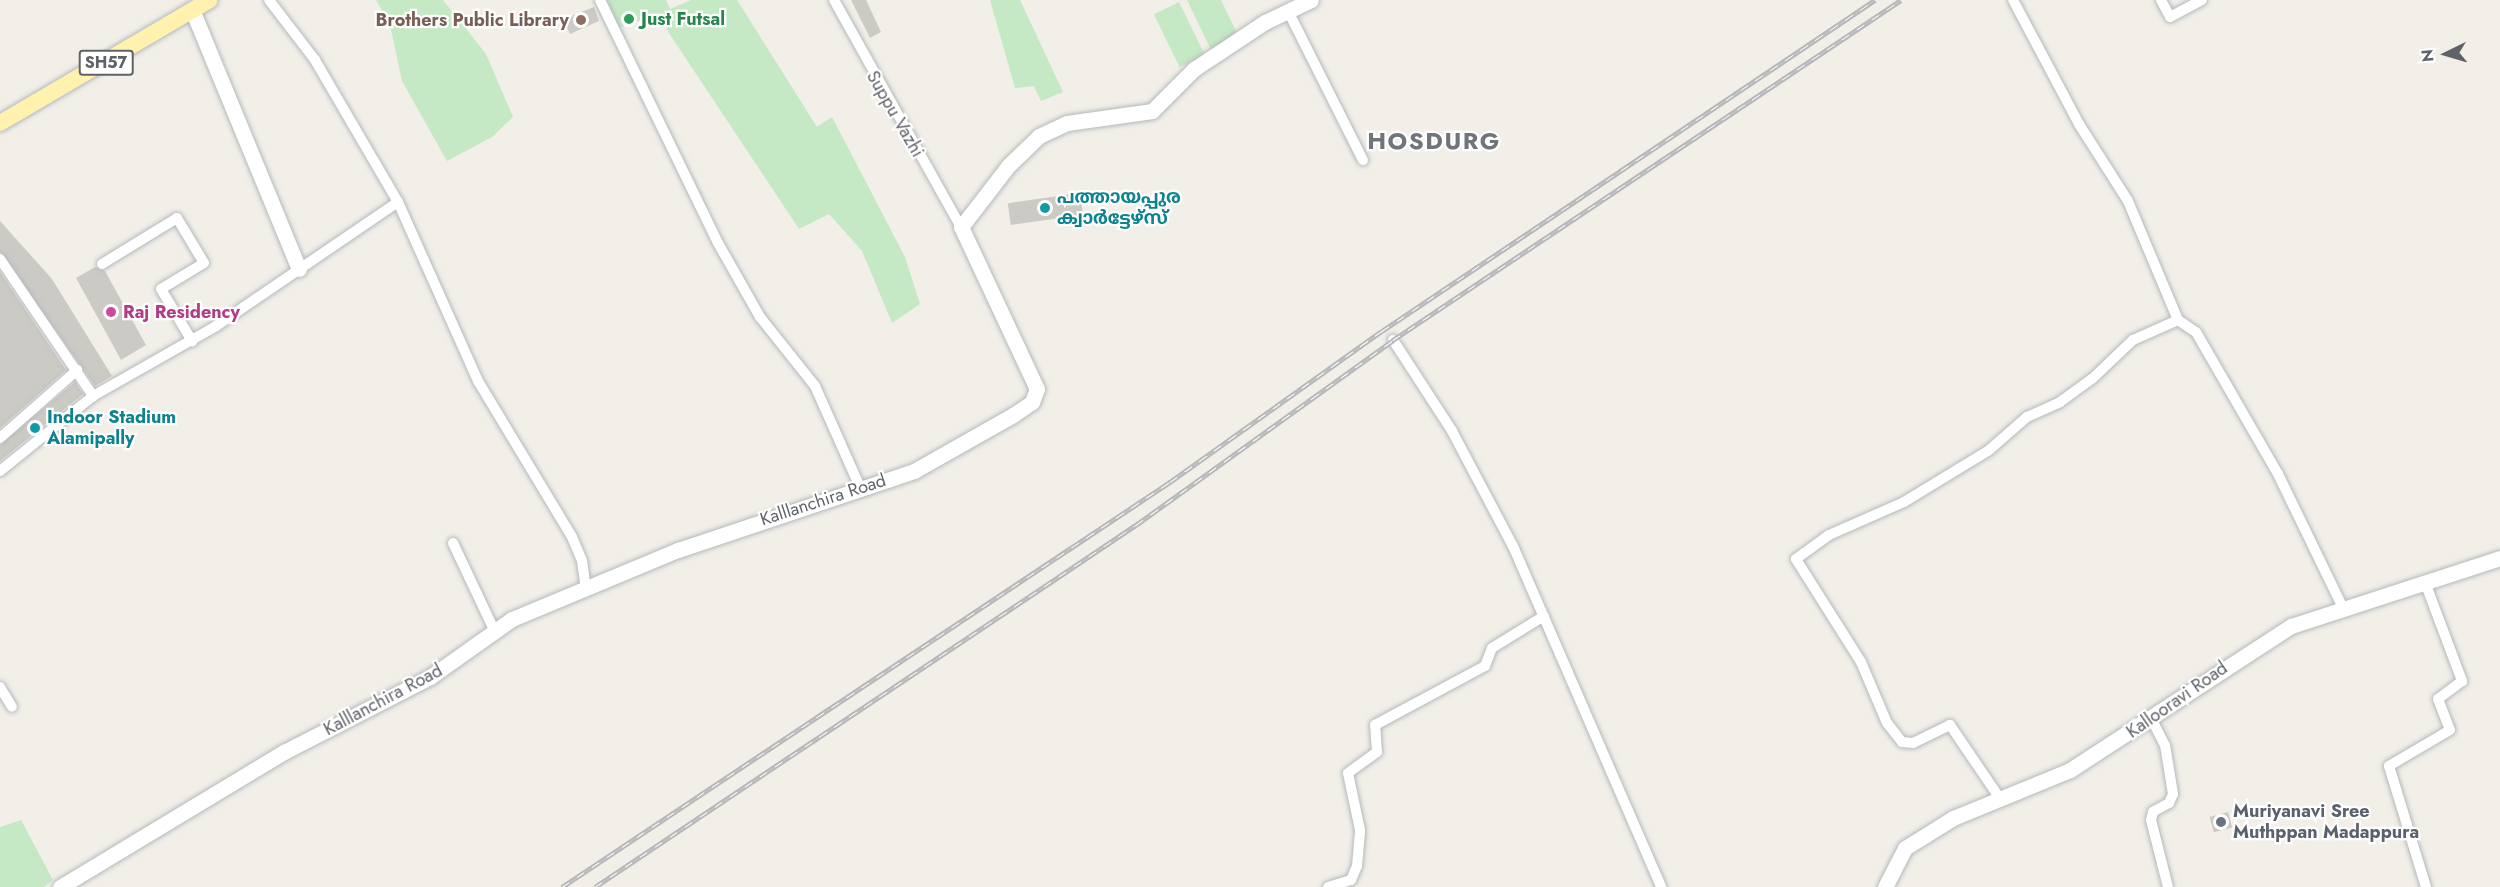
<!DOCTYPE html>
<html>
<head>
<meta charset="utf-8">
<style>
	body { margin:0 }
	#map { position:relative; width:2500px; height:887px; overflow:hidden; background:#f1efe8; font-family:Jost,"Noto Sans Malayalam",sans-serif }
	div>[style] { position:absolute }
	.green>* { inset:0; background:#c5e8c5; transform-origin:0 0 }
	.building>* { inset:0; background:#cccac5; transform-origin:0 0 }
	.roads { filter:drop-shadow(0 0 2px #b5b8bc) drop-shadow(0 0 2px #b5b8bc) }
	.street>* { height:10px; margin:-5px; padding:0 5px; transform-origin:5px; border-radius:5px; background:#fff }
	.secondary>* { height:15px; margin:-7.5px; padding:0 7.5px; transform-origin:7.5px; border-radius:7.5px; background:#fff }
	.primary>* { height:16px; margin:-8px; padding:0 8px; transform-origin:8px; border-radius:8px; background:#fff2af }
	.rail>* { height:5px; margin-top:-2.5px; transform-origin:0; background:repeating-linear-gradient(90deg,#fff 0 9px,#b6b7b8 0 18px); box-sizing:border-box; border-block:2px solid #b6b7b8 }
	.dots>* { width:16px; height:16px; translate:-50% -50%; box-sizing:border-box; border:3px solid #fff; border-radius:50% }
	span { translate:-50% -50%; white-space:nowrap; text-align:center; line-height:1.15; -webkit-text-stroke:4.5px #fff; paint-order:stroke }
	.shield-label span { padding:2px 4px; background:#fff; border:2px solid; border-radius:4px; -webkit-text-stroke-width:0 }
	.shield-label { font-size:16px; color:#5f6368; font-weight:700 }
	.leisure-label { font-size:18px; color:#27864d; font-weight:700 }
	.left { translate:0 -50%; text-align:left }
	.education-label { font-size:18px; color:#785e54; font-weight:700 }
	.right { translate:-100% -50%; text-align:right }
	.street-label { font-size:18px; color:#5f6368 }
	.culture-label { font-size:18px; color:#0d838f; font-weight:700 }
	.hotel-label { font-size:18px; color:#b23c85; font-weight:700 }
	.worship-label { font-size:18px; color:#5b616d; font-weight:700 }
	.district-label { font-size:24px; color:#70757a; font-weight:700; letter-spacing:1.5px }
	.north { position:absolute; left:2416px; top:24px; width:60px; height:60px; -webkit-text-stroke:4px #fff; paint-order:stroke; rotate:265deg; font-size:16px; font-weight:700; line-height:24px; text-align:center; color:#5f6368 }
	.north::after { content:''; display:block; margin:auto; width:21px; height:27px; background:#5f6368; clip-path:polygon(50% 0,100% 100%,50% 72%,0 100%) }
</style>
</head>
<body>
<div id="map">
	<div class="green">
		<i style="clip-path:polygon(376px 0,443px 0,486px 54px,513px 117px,492px 137px,447px 161px,402px 81px,390px 25px)"></i>
		<i style="clip-path:polygon(607px 0,666px 0,670px 9px,691px 0,737px 0,817px 127px,832px 117px,905px 257px,920px 304px,892px 323px,862px 251px,829px 214px,799px 229px,667px 30px,661px 13px,618px 28px)"></i>
		<i style="clip-path:polygon(990px 0,1020px 0,1063px 92px,1041px 101px,1034px 86px,1015px 88px)"></i>
		<i style="clip-path:polygon(1187px 0,1221px 0,1238px 35px,1212px 52px)"></i>
		<i style="left:1179px;top:2px;width:59px;height:28px;rotate:64deg"></i>
		<i style="clip-path:polygon(21px 820px,53px 880px,44px 887px,0 887px,0 827px)"></i>
	</div>
	<div class="building">
		<i style="clip-path:polygon(851px 0,866px 0,881px 32px,870px 38px)"></i>
		<i style="clip-path:polygon(594px 7px,599px 21px,570px 34px,563px 19px)"></i>
		<i style="left:1080px;top:193px;width:22px;height:73px;rotate:82deg"></i>
		<i style="clip-path:polygon(0 221px,52px 279px,112px 376px,95px 386px,0 252px)"></i>
		<i style="clip-path:polygon(95px 267px,105px 271px,146px 345px,121px 360px,76px 278px)"></i>
		<i style="clip-path:polygon(0 272px,66px 370px,0 428px)"></i>
		<i style="clip-path:polygon(75px 382px,83px 394px,0 461px,0 445px)"></i>
		<i style="left:2228px;top:812px;width:16px;height:19px;rotate:75deg"></i>
	</div>
	<div class="roads">
		<div class="street">
			<i style="left:269px;top:0;width:76px;rotate:52.5deg"></i>
			<i style="left:315px;top:60px;width:164px;rotate:59.7deg"></i>
			<i style="left:398px;top:202px;width:196px;rotate:65.9deg"></i>
			<i style="left:478px;top:381px;width:182px;rotate:58.9deg"></i>
			<i style="left:572px;top:537px;width:26px;rotate:67deg"></i>
			<i style="left:582px;top:561px;width:27px;rotate:82deg"></i>
			<i style="left:600px;top:0;width:270px;rotate:64.1deg"></i>
			<i style="left:718px;top:243px;width:85px;rotate:60.4deg"></i>
			<i style="left:760px;top:317px;width:88px;rotate:51.4deg"></i>
			<i style="left:815px;top:386px;width:111px;rotate:66deg"></i>
			<i style="left:834px;top:0;width:260px;rotate:60.8deg"></i>
			<i style="left:2161px;top:0;width:19px;rotate:62deg"></i>
			<i style="left:2170px;top:17px;width:36px;rotate:-28deg"></i>
			<i style="left:1288px;top:11px;width:167px;rotate:63.3deg"></i>
			<i style="left:0;top:259px;width:166px;rotate:55.8deg"></i>
			<i style="left:93px;top:396px;width:142px;rotate:-29.6deg"></i>
			<i style="left:216px;top:326px;width:220px;rotate:-34.3deg"></i>
			<i style="left:102px;top:264px;width:88px;rotate:-31.5deg"></i>
			<i style="left:177px;top:218px;width:52px;rotate:59deg"></i>
			<i style="left:204px;top:263px;width:50px;rotate:148.8deg"></i>
			<i style="left:161px;top:289px;width:61px;rotate:59.2deg"></i>
			<i style="left:2178px;top:320px;width:22px;rotate:34deg"></i>
			<i style="left:2196px;top:332px;width:164px;rotate:60deg"></i>
			<i style="left:2278px;top:474px;width:151px;rotate:64.1deg"></i>
			<i style="left:1393px;top:340px;width:108px;rotate:57deg"></i>
			<i style="left:1452px;top:431px;width:130px;rotate:62.1deg"></i>
			<i style="left:1513px;top:546px;width:372px;rotate:66.5deg"></i>
			<i style="left:0;top:438px;width:103px;rotate:-41.4deg"></i>
			<i style="left:0;top:471px;width:119px;rotate:-38.9deg"></i>
			<i style="left:453px;top:543px;width:98px;rotate:64.7deg"></i>
			<i style="left:2426px;top:585px;width:103px;rotate:69.4deg"></i>
			<i style="left:2462px;top:681px;width:30px;rotate:143deg"></i>
			<i style="left:2438px;top:699px;width:33px;rotate:69deg"></i>
			<i style="left:2450px;top:730px;width:71px;rotate:149.5deg"></i>
			<i style="left:2389px;top:766px;width:127px;rotate:73deg"></i>
			<i style="left:0;top:687px;width:23px;rotate:59deg"></i>
			<i style="left:2150px;top:716px;width:33px;rotate:63deg"></i>
			<i style="left:2165px;top:745px;width:50px;rotate:80.7deg"></i>
			<i style="left:2173px;top:794px;width:10px;rotate:114deg"></i>
			<i style="left:2169px;top:803px;width:18px;rotate:151deg"></i>
			<i style="left:2153px;top:812px;width:8px;rotate:104deg"></i>
			<i style="left:2151px;top:820px;width:69px;rotate:75.8deg"></i>
			<i style="left:2001px;top:800px;width:91px;rotate:-124.2deg"></i>
			<i style="left:1950px;top:725px;width:41px;rotate:154.1deg"></i>
			<i style="left:1913px;top:743px;width:11px;rotate:-175deg"></i>
			<i style="left:1902px;top:742px;width:24px;rotate:-128deg"></i>
			<i style="left:1887px;top:723px;width:66px;rotate:-113.1deg"></i>
			<i style="left:1861px;top:662px;width:122px;rotate:-122.3deg"></i>
			<i style="left:1796px;top:559px;width:41px;rotate:-36deg"></i>
			<i style="left:1829px;top:535px;width:82px;rotate:-23.7deg"></i>
			<i style="left:1904px;top:502px;width:98px;rotate:-31.3deg"></i>
			<i style="left:1988px;top:451px;width:52px;rotate:-41.1deg"></i>
			<i style="left:2027px;top:417px;width:36px;rotate:-24deg"></i>
			<i style="left:2060px;top:402px;width:39px;rotate:-36deg"></i>
			<i style="left:2092px;top:379px;width:57px;rotate:-43.6deg"></i>
			<i style="left:2133px;top:340px;width:49px;rotate:-24deg"></i>
			<i style="left:2178px;top:320px;width:129px;rotate:-112.8deg"></i>
			<i style="left:2128px;top:201px;width:91px;rotate:-122.5deg"></i>
			<i style="left:2079px;top:124px;width:140px;rotate:-118deg"></i>
			<i style="left:1328px;top:887px;width:24px;rotate:-17deg"></i>
			<i style="left:1351px;top:880px;width:15px;rotate:-67deg"></i>
			<i style="left:1357px;top:866px;width:36px;rotate:-85deg"></i>
			<i style="left:1360px;top:830px;width:58px;rotate:-101.9deg"></i>
			<i style="left:1348px;top:773px;width:36px;rotate:-36deg"></i>
			<i style="left:1377px;top:752px;width:27px;rotate:-94deg"></i>
			<i style="left:1375px;top:725px;width:125px;rotate:-28.2deg"></i>
			<i style="left:1485px;top:666px;width:19px;rotate:-69deg"></i>
			<i style="left:1492px;top:648px;width:61px;rotate:-31.6deg"></i>
		</div>
		<div class="secondary">
			<i style="left:193px;top:12px;width:278px;rotate:67.6deg"></i>
			<i style="left:60px;top:887px;width:262px;rotate:-31.1deg"></i>
			<i style="left:284px;top:752px;width:164px;rotate:-27.2deg"></i>
			<i style="left:430px;top:677px;width:100px;rotate:-35.3deg"></i>
			<i style="left:512px;top:619px;width:180px;rotate:-22.6deg"></i>
			<i style="left:678px;top:550px;width:249px;rotate:-18.5deg"></i>
			<i style="left:914px;top:471px;width:114px;rotate:-29.5deg"></i>
			<i style="left:1013px;top:415px;width:23px;rotate:-34deg"></i>
			<i style="left:1032px;top:402px;width:14px;rotate:-69deg"></i>
			<i style="left:1037px;top:389px;width:179px;rotate:-115.1deg"></i>
			<i style="left:961px;top:227px;width:78px;rotate:-52.3deg"></i>
			<i style="left:1009px;top:165px;width:42px;rotate:-44deg"></i>
			<i style="left:1039px;top:136px;width:31px;rotate:-25deg"></i>
			<i style="left:1067px;top:123px;width:86px;rotate:-8deg"></i>
			<i style="left:1152px;top:111px;width:59px;rotate:-45deg"></i>
			<i style="left:1194px;top:69px;width:85px;rotate:-33.5deg"></i>
			<i style="left:1265px;top:22px;width:51px;rotate:-25.6deg"></i>
			<i style="left:1885px;top:887px;width:44px;rotate:-62.9deg"></i>
			<i style="left:1905px;top:848px;width:57px;rotate:-32deg"></i>
			<i style="left:1953px;top:818px;width:126px;rotate:-22.3deg"></i>
			<i style="left:2070px;top:770px;width:264px;rotate:-33.1deg"></i>
			<i style="left:2291px;top:626px;width:220px;rotate:-18deg"></i>
		</div>
		<div class="primary">
			<i style="left:0;top:123px;width:243px;rotate:-30.4deg"></i>
		</div>
	</div>
	<div class="rail">
		<i style="left:562px;top:887px;width:731px;rotate:-33.67deg"></i>
		<i style="left:1170px;top:482px;width:260px;rotate:-35.5deg"></i>
		<i style="left:1382px;top:331px;width:594px;rotate:-33.88deg"></i>
		<i style="left:595px;top:887px;width:651px;rotate:-33.79deg"></i>
		<i style="left:1136px;top:525px;width:317px;rotate:-35.7deg"></i>
		<i style="left:1393px;top:340px;width:611px;rotate:-33.79deg"></i>
	</div>
	<div class="dots">
		<i style="left:629px;top:19px;background:#2e9e5b"></i>
		<i style="left:581px;top:20px;background:#8d6e63"></i>
		<i style="left:1045px;top:208px;background:#0f9aa8"></i>
		<i style="left:111px;top:312px;background:#d1479c"></i>
		<i style="left:35px;top:428px;background:#0f9aa8"></i>
		<i style="left:2221px;top:822px;background:#6b7280"></i>
	</div>
	<div class="shield-label">
		<span style="left:106px;top:63px">SH57</span>
	</div>
	<div class="leisure-label">
		<span class="left" style="left:641px;top:19px">Just Futsal</span>
	</div>
	<div class="education-label">
		<span class="right" style="left:569px;top:20px">Brothers Public Library</span>
	</div>
	<div class="street-label">
		<span style="left:895px;top:114px;rotate:60deg">Suppu Vazhi</span>
		<span style="left:823px;top:500px;rotate:-18deg">Kalllanchira Road</span>
		<span style="left:383px;top:700px;rotate:-28deg">Kalllanchira Road</span>
		<span style="left:2177px;top:700px;rotate:-35deg">Kallooravi Road</span>
	</div>
	<div class="culture-label">
		<span class="left" style="left:1057px;top:208px">പത്തായപ്പുര<br>ക്വാർട്ടേഴ്സ്</span>
		<span class="left" style="left:47px;top:428px">Indoor Stadium<br>Alamipally</span>
	</div>
	<div class="hotel-label">
		<span class="left" style="left:123px;top:312px">Raj Residency</span>
	</div>
	<div class="worship-label">
		<span class="left" style="left:2233px;top:822px">Muriyanavi Sree<br>Muthppan Madappura</span>
	</div>
	<div class="district-label">
		<span style="left:1434px;top:141px">HOSDURG</span>
	</div>
	<div class="north">N</div>
</div>
</body>
</html>
